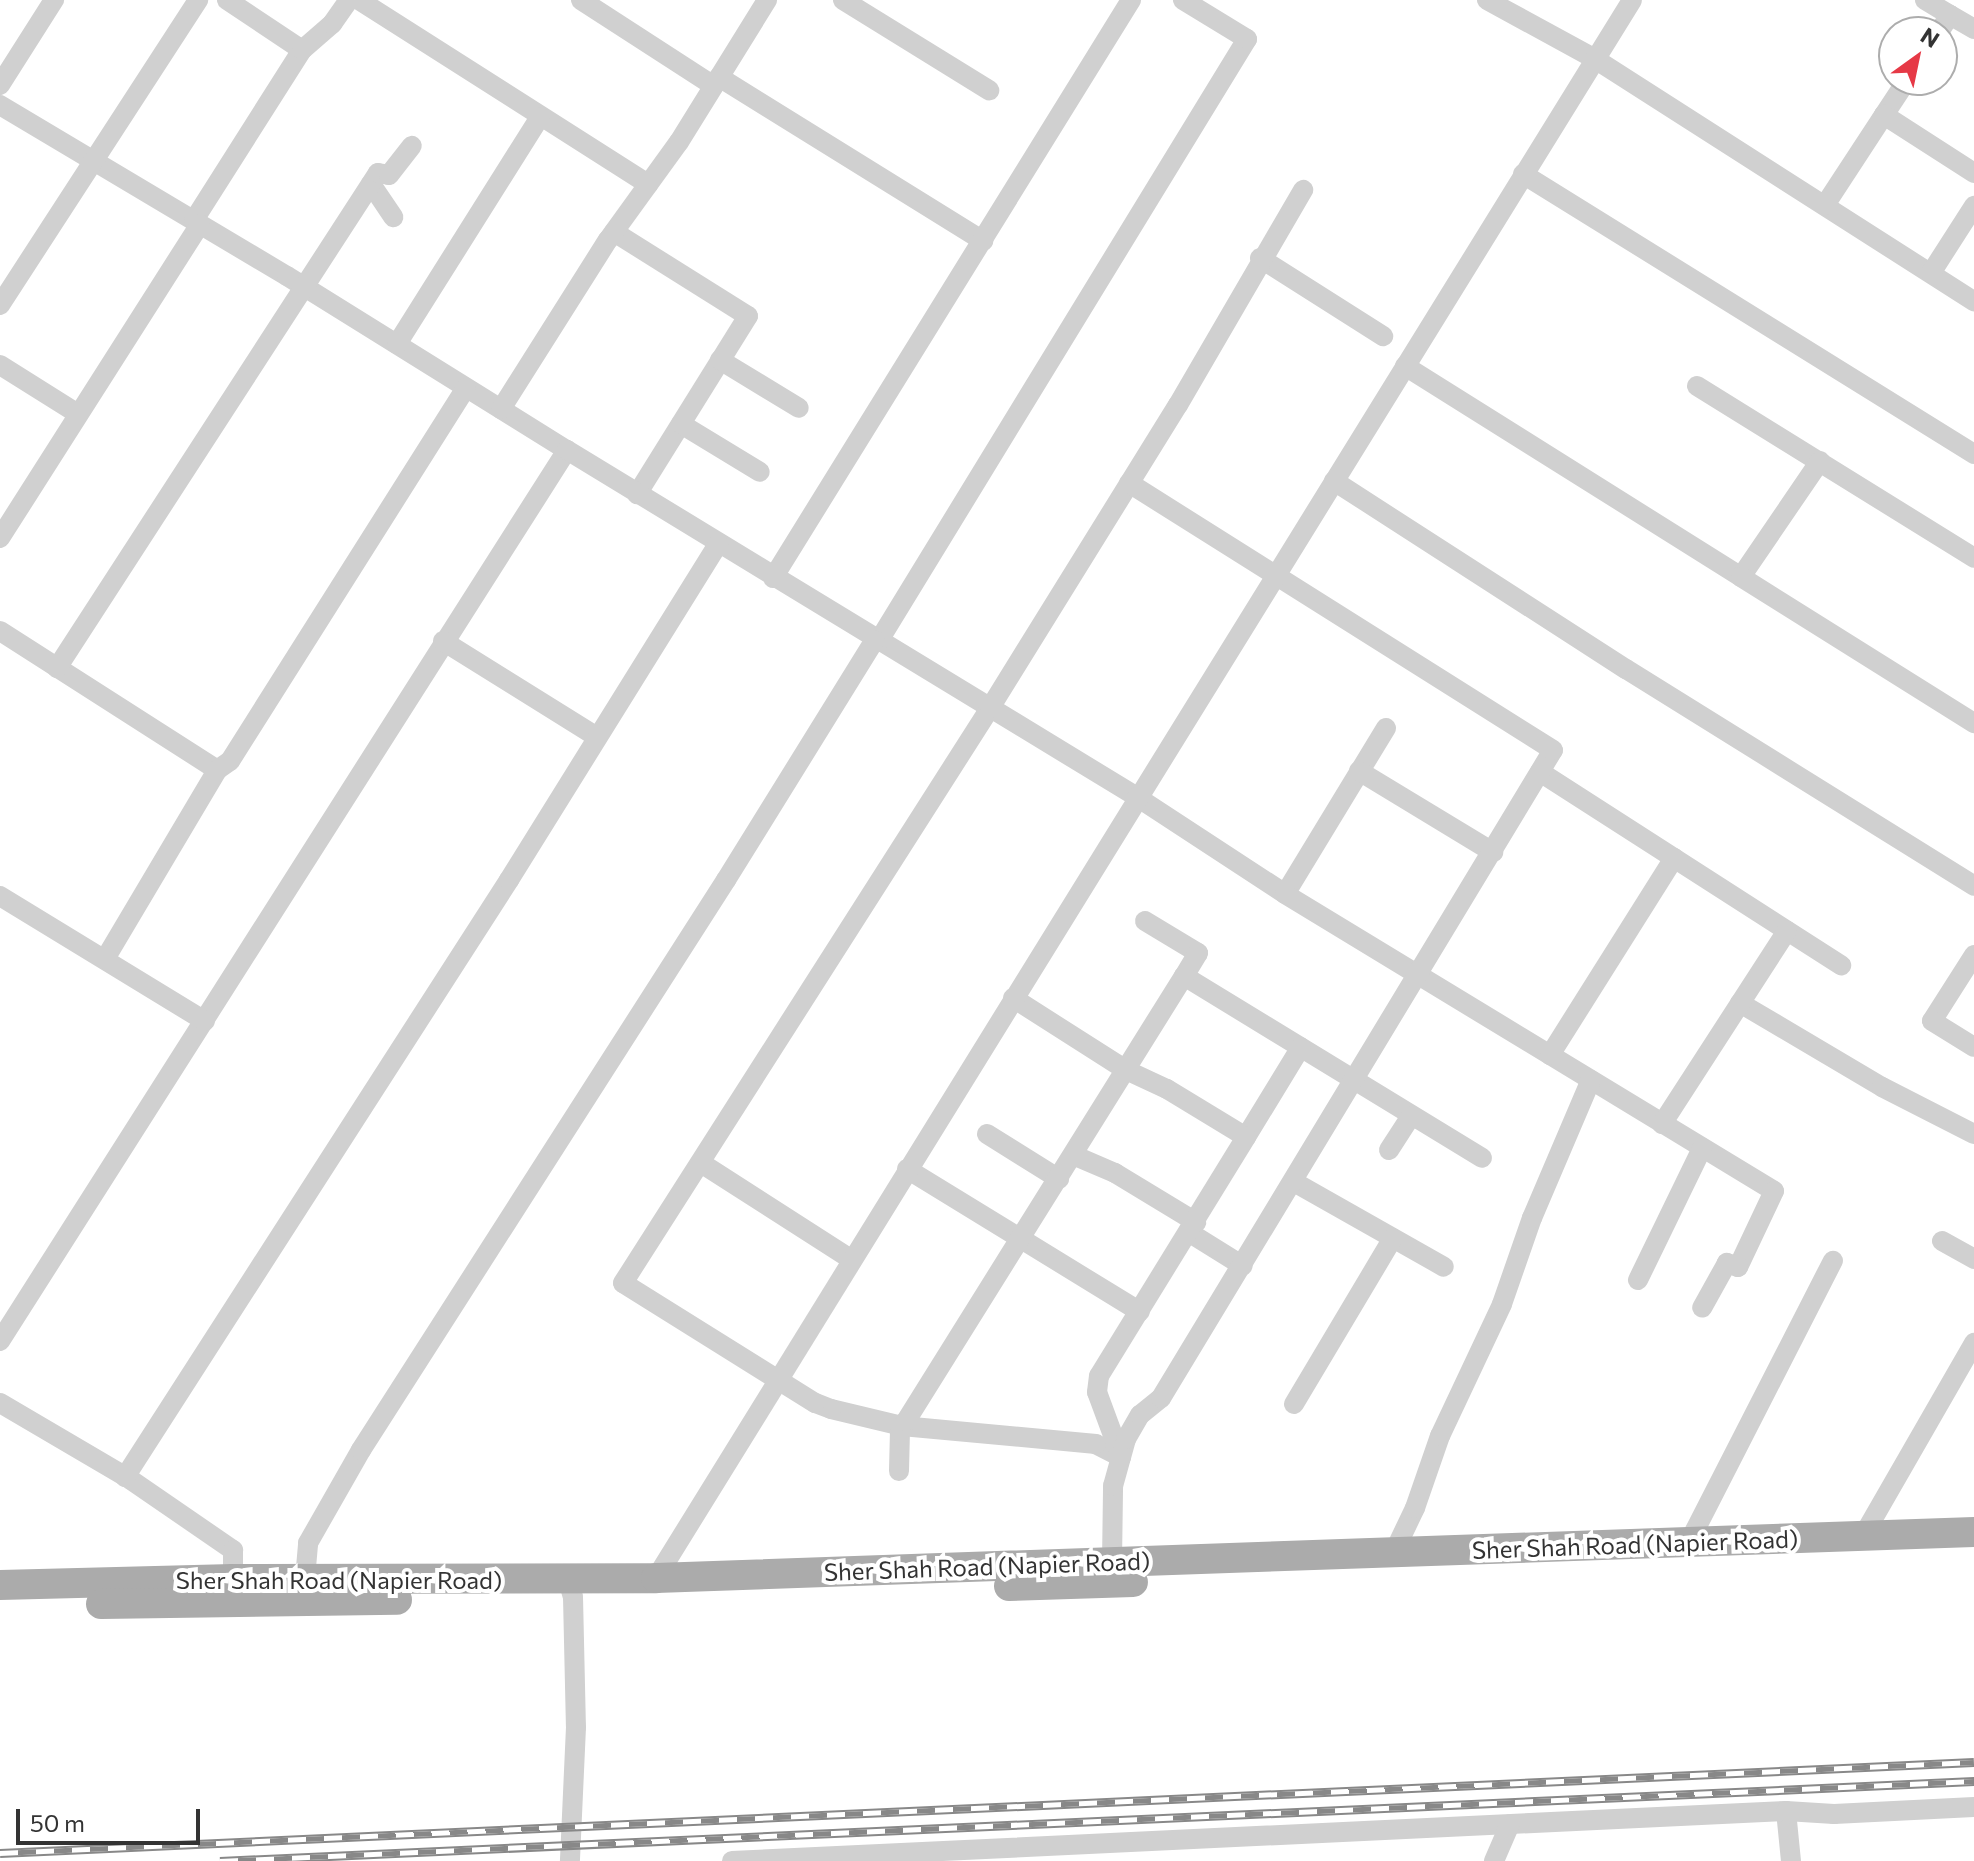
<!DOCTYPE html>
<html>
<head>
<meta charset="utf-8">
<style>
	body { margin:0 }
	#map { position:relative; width:1974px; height:1861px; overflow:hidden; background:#fff; font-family:Commissioner,sans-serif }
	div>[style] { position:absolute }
	.minor>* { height:20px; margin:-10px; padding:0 10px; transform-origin:10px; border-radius:10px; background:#d0d0d0 }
	.primary>* { height:30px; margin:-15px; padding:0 15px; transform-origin:15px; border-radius:15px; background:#ababab }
	.rail>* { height:9px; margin-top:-4.5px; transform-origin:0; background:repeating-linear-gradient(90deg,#fff 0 18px,#888 0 36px); box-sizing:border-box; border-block:2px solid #888 }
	span { translate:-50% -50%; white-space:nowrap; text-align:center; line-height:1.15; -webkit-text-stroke:8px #fff; paint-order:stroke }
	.street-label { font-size:24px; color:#333 }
	.north { position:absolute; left:1878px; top:16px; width:80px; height:80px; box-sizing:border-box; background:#fff; border:2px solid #adadad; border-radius:50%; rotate:33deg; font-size:22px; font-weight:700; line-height:32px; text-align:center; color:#333 }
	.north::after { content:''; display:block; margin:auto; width:28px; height:36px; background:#e63946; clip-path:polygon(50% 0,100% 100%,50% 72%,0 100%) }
	.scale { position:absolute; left:16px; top:1809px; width:184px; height:36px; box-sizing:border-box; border:4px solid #333; border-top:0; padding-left:10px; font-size:24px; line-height:28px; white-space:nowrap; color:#333; -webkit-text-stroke:6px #fff; paint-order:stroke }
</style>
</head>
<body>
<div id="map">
	<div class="minor">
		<i style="left:227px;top:0;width:90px;rotate:33.7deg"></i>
		<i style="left:359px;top:0;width:343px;rotate:32.5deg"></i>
		<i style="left:581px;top:0;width:158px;rotate:32.9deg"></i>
		<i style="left:843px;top:0;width:172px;rotate:31.7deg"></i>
		<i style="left:1487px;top:0;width:123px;rotate:28.6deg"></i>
		<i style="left:1595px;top:59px;width:450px;rotate:32.6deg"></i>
		<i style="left:1925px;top:0;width:29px;rotate:31deg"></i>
		<i style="left:1950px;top:15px;width:20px;rotate:123deg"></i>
		<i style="left:1950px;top:15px;width:28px;rotate:30deg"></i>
		<i style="left:719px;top:77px;width:311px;rotate:31.8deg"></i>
		<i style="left:0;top:85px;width:101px;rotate:-57.6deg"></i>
		<i style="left:0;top:105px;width:334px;rotate:30.8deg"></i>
		<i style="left:287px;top:276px;width:330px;rotate:31.9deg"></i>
		<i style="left:567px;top:450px;width:1056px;rotate:122.47deg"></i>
		<i style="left:1884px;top:115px;width:42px;rotate:-56.7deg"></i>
		<i style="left:1523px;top:174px;width:531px;rotate:31.83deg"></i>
		<i style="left:371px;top:184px;width:40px;rotate:56deg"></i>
		<i style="left:1825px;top:205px;width:108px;rotate:-56.8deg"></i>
		<i style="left:1884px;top:115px;width:107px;rotate:32.8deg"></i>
		<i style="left:194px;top:220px;width:201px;rotate:-57.6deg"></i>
		<i style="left:302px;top:50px;width:40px;rotate:-41deg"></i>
		<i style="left:332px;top:24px;width:29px;rotate:-55deg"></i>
		<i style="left:614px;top:232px;width:158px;rotate:32.1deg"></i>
		<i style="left:748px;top:316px;width:210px;rotate:121.9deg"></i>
		<i style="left:1260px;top:258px;width:146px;rotate:32.4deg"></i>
		<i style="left:1931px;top:273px;width:80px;rotate:-57.3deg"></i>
		<i style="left:0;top:305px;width:364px;rotate:-57deg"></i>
		<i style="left:397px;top:344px;width:268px;rotate:-57.8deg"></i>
		<i style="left:720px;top:360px;width:92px;rotate:31.3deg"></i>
		<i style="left:0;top:365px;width:92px;rotate:32.1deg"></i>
		<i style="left:1405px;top:366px;width:397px;rotate:32.1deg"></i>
		<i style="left:1697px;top:386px;width:326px;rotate:31.8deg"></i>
		<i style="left:501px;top:409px;width:200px;rotate:-57.7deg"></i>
		<i style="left:608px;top:240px;width:121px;rotate:-54.1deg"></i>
		<i style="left:679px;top:142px;width:167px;rotate:-58.2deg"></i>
		<i style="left:681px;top:424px;width:92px;rotate:31.3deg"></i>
		<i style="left:567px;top:450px;width:667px;rotate:31.33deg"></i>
		<i style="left:1137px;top:797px;width:177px;rotate:33.2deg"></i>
		<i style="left:1820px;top:461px;width:140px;rotate:124.3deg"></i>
		<i style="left:1741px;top:577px;width:275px;rotate:32.1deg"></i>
		<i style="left:1334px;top:481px;width:347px;rotate:32.8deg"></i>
		<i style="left:1626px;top:669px;width:410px;rotate:31.9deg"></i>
		<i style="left:0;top:538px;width:372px;rotate:-57.5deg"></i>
		<i style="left:773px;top:578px;width:680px;rotate:-58.23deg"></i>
		<i style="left:0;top:631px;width:258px;rotate:32.6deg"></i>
		<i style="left:217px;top:770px;width:16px;rotate:-35deg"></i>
		<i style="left:230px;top:761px;width:441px;rotate:-57.7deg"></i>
		<i style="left:443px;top:641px;width:181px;rotate:31.9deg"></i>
		<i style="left:878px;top:642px;width:707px;rotate:-58.54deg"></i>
		<i style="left:1247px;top:39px;width:75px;rotate:-148.6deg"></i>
		<i style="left:57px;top:668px;width:590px;rotate:-57.04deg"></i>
		<i style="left:378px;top:173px;width:11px;rotate:10deg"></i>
		<i style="left:389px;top:175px;width:37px;rotate:-52deg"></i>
		<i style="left:1386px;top:728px;width:194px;rotate:121.3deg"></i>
		<i style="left:1285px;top:894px;width:572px;rotate:31.27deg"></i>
		<i style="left:1774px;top:1191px;width:84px;rotate:115.3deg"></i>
		<i style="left:1738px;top:1267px;width:12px;rotate:-160deg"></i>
		<i style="left:1727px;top:1263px;width:51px;rotate:119.1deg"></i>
		<i style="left:1359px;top:771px;width:157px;rotate:31.2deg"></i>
		<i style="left:1540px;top:772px;width:358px;rotate:32.7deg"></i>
		<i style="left:0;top:896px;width:240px;rotate:31.4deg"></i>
		<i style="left:1145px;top:921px;width:62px;rotate:31.1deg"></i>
		<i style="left:1198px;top:953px;width:27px;rotate:121deg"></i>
		<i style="left:1184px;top:976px;width:349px;rotate:31.4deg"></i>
		<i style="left:1974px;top:955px;width:78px;rotate:122.5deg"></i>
		<i style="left:1932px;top:1021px;width:49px;rotate:31.8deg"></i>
		<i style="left:105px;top:959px;width:220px;rotate:-59.3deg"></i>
		<i style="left:1013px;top:998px;width:134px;rotate:32.5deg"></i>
		<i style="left:1126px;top:1070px;width:45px;rotate:24.9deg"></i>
		<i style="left:1167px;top:1089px;width:92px;rotate:31.3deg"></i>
		<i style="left:1246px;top:1137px;width:105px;rotate:-58.6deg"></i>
		<i style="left:1740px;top:1003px;width:165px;rotate:30.6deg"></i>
		<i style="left:1882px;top:1087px;width:103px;rotate:27.1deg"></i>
		<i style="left:1550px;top:1055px;width:233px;rotate:-57.8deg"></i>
		<i style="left:1662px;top:1124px;width:230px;rotate:-57.1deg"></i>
		<i style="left:987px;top:1134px;width:85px;rotate:32deg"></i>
		<i style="left:1389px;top:1150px;width:40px;rotate:-57.1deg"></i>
		<i style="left:1073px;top:1155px;width:46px;rotate:23.2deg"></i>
		<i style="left:1115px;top:1173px;width:95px;rotate:31.2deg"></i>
		<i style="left:701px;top:1163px;width:179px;rotate:32.7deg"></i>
		<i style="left:907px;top:1169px;width:273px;rotate:31.5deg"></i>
		<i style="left:1294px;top:1182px;width:172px;rotate:29.5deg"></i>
		<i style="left:1190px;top:1233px;width:62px;rotate:31.9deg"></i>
		<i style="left:1942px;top:1241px;width:37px;rotate:29deg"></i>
		<i style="left:1638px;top:1280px;width:147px;rotate:-64.1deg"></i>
		<i style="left:0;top:1403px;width:152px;rotate:30.4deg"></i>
		<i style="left:131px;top:1480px;width:124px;rotate:34.5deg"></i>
		<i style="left:233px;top:1550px;width:29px;rotate:90deg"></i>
		<i style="left:1294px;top:1404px;width:193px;rotate:-59.2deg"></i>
		<i style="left:1121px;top:1457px;width:28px;rotate:-153deg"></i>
		<i style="left:1096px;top:1444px;width:195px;rotate:-174.7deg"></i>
		<i style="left:902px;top:1426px;width:73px;rotate:-166.5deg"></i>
		<i style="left:831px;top:1409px;width:17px;rotate:-159deg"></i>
		<i style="left:815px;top:1403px;width:226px;rotate:-148deg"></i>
		<i style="left:623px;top:1283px;width:682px;rotate:-57.45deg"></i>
		<i style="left:990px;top:708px;width:357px;rotate:-58.2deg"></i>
		<i style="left:1178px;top:405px;width:249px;rotate:-59.8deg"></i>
		<i style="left:1121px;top:1457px;width:69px;rotate:-110.3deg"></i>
		<i style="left:1097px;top:1392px;width:16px;rotate:-83deg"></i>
		<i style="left:1099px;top:1376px;width:281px;rotate:-58.4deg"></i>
		<i style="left:899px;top:1471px;width:40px;rotate:-88.6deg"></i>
		<i style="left:900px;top:1431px;width:12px;rotate:-59deg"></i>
		<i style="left:906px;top:1421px;width:525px;rotate:-58.01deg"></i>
		<i style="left:125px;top:1477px;width:710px;rotate:-57.25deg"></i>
		<i style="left:509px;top:880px;width:396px;rotate:-58.1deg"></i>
		<i style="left:1863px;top:1536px;width:223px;rotate:-60.1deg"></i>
		<i style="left:1689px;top:1542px;width:316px;rotate:-62.9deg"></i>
		<i style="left:1394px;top:1552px;width:49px;rotate:-64.5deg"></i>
		<i style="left:1415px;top:1508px;width:76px;rotate:-70.9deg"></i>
		<i style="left:1440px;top:1436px;width:146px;rotate:-64.8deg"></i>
		<i style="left:1502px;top:1304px;width:91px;rotate:-70.8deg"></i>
		<i style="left:1532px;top:1218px;width:150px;rotate:-66.9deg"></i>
		<i style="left:1112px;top:1562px;width:76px;rotate:-89.2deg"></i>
		<i style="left:1113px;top:1486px;width:49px;rotate:-74.5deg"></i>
		<i style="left:1126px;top:1439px;width:28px;rotate:-60deg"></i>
		<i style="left:1140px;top:1415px;width:27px;rotate:-39deg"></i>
		<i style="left:1161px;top:1398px;width:757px;rotate:-58.83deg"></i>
		<i style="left:1553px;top:750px;width:501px;rotate:-147.8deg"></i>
		<i style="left:656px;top:1578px;width:1855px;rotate:-58.26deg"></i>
		<i style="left:305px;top:1579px;width:36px;rotate:-85deg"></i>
		<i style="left:308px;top:1543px;width:107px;rotate:-60.3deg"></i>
		<i style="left:361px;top:1450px;width:677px;rotate:-57.37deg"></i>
		<i style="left:726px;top:880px;width:282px;rotate:-58.2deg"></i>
		<i style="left:568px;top:1580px;width:18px;rotate:74deg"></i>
		<i style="left:573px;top:1597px;width:130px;rotate:88.7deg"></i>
		<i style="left:576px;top:1727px;width:134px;rotate:92.6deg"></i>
		<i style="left:1786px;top:1811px;width:50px;rotate:84.3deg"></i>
		<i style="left:732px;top:1861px;width:1055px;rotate:-2.72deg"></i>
		<i style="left:1786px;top:1811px;width:48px;rotate:3.6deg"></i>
		<i style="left:1834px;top:1814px;width:140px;rotate:-2.9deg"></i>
		<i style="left:1494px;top:1861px;width:40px;rotate:-66.6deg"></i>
	</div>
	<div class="primary">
		<i style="left:0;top:1585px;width:233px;rotate:-1.5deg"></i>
		<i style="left:233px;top:1579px;width:423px;rotate:-0.1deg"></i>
		<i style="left:656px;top:1578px;width:1319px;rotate:-2deg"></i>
		<i style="left:1009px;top:1586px;width:124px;rotate:-1.8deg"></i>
		<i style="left:101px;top:1604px;width:296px;rotate:-0.8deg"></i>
	</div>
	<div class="rail">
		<i style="left:0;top:1853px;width:1976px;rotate:-2.64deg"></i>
		<i style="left:220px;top:1861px;width:1756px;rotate:-2.61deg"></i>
	</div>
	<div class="street-label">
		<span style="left:1635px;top:1544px;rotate:-2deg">Sher Shah Road (Napier Road)</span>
		<span style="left:987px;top:1566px;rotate:-2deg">Sher Shah Road (Napier Road)</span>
		<span style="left:339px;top:1580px">Sher Shah Road (Napier Road)</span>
	</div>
	<div class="north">N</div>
	<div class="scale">50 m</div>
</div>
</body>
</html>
